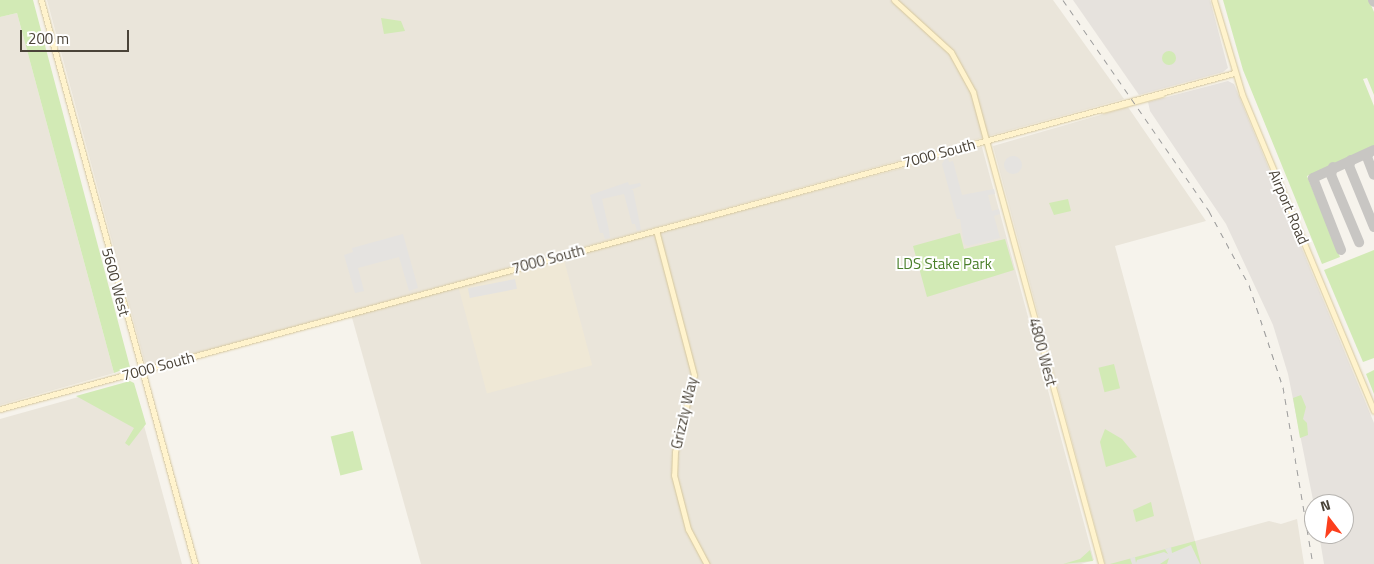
<!DOCTYPE html>
<html>
<head>
<meta charset="utf-8">
<style>
	body { margin:0 }
	#map { position:relative; width:1374px; height:564px; overflow:hidden; background:#f6f3ec; font-family:"Titillium Web",sans-serif }
	div>[style] { position:absolute }
	.residential>* { inset:0; background:#eae5da }
	.industrial>* { inset:0; background:#e6e2dd }
	.education>* { inset:0; background:#efe8d6; transform-origin:0 0 }
	.green>* { inset:0; background:#d2eab5; transform-origin:0 0 }
	.round { border-radius:50% }
	.parking>* { inset:0; background:#e5e3e0; transform-origin:0 0 }
	.taxiway>* { height:10px; margin:-5px; padding:0 5px; transform-origin:5px; border-radius:5px; background:#c8c6c3 }
	.roads { filter:drop-shadow(0 0 1px #d6c79b) drop-shadow(0 0 1px #d6c79b) }
	.secondary>* { height:5px; margin:-2.5px; padding:0 2.5px; transform-origin:2.5px; border-radius:2.5px; background:#fff3cd }
	.rail>* { height:1px; margin-top:-0.5px; transform-origin:0; background:repeating-linear-gradient(90deg,#9a9a9a 0 6px,transparent 0 12px) }
	span { translate:-50% -50%; white-space:nowrap; text-align:center; line-height:1.15; -webkit-text-stroke:4px #fff; paint-order:stroke }
	.street-label { font-size:15px; color:#4b4439 }
	.park-label { font-size:15px; color:#4a7f2a }
	.north { position:absolute; left:1304px; top:494px; width:50px; height:50px; box-sizing:border-box; background:#fff; border:1px solid #b7b4b0; border-radius:50%; rotate:345deg; font-size:14px; font-weight:700; line-height:20px; text-align:center; color:#4b4439 }
	.north::after { content:''; display:block; margin:auto; width:18px; height:22px; background:#fc3f1d; clip-path:polygon(50% 0,100% 100%,50% 72%,0 100%) }
	.scale { position:absolute; left:20px; top:30px; width:109px; height:22px; box-sizing:border-box; border:2px solid #4b4439; border-top:0; padding-left:6px; font-size:15px; line-height:18px; white-space:nowrap; color:#4b4439; -webkit-text-stroke:4px #fff; paint-order:stroke }
</style>
</head>
<body>
<div id="map">
	<div class="residential">
		<i style="clip-path:polygon(47px 0,1053px 0,1124px 99px,146px 367px)"></i>
		<i style="clip-path:polygon(17px 13px,114px 373px,0 405px,0 17px)"></i>
		<i style="clip-path:polygon(1128px 107px,1206px 221px,1115px 246px,1195px 541px,1269px 521px,1281px 524px,1297px 519px,1304px 564px,1105px 564px,993px 146px)"></i>
		<i style="clip-path:polygon(982px 147px,1094px 560px,1081px 564px,421px 564px,351px 314px)"></i>
		<i style="clip-path:polygon(132px 382px,182px 564px,0 564px,0 419px)"></i>
	</div>
	<div class="industrial">
		<i style="clip-path:polygon(1073px 0,1210px 0,1228px 68px,1223px 72px,1139px 95px)"></i>
		<i style="clip-path:polygon(1228px 81px,1234px 84px,1374px 423px,1374px 564px,1324px 564px,1319px 534px,1344px 534px,1344px 504px,1314px 505px,1288px 374px,1273px 325px,1226px 224px,1150px 111px,1148px 102px)"></i>
	</div>
	<div class="education">
		<i style="left:564px;top:260px;width:109px;height:109px;rotate:75deg"></i>
	</div>
	<div class="green">
		<i style="clip-path:polygon(0 0,33px 0,130px 367px,114px 373px,17px 13px,0 17px)"></i>
		<i style="clip-path:polygon(1223px 0,1369px 0,1374px 12px,1374px 95px,1367px 78px,1363px 79px,1374px 106px,1374px 148px,1307px 176px,1340px 257px,1322px 264px,1243px 70px)"></i>
		<i style="clip-path:polygon(381px 18px,401px 21px,405px 31px,384px 34px)"></i>
		<i class="round" style="left:1162px;top:51px;width:14px;height:14px"></i>
		<i style="clip-path:polygon(1068px 199px,1071px 211px,1054px 215px,1049px 203px)"></i>
		<i style="clip-path:polygon(960px 233px,964px 249px,1005px 239px,1014px 270px,927px 297px,913px 246px)"></i>
		<i style="clip-path:polygon(1374px 250px,1374px 358px,1363px 362px,1324px 270px)"></i>
		<i style="left:1114px;top:364px;width:25px;height:16px;rotate:76deg"></i>
		<i style="clip-path:polygon(1374px 370px,1374px 394px,1366px 374px)"></i>
		<i style="clip-path:polygon(130px 381px,134px 383px,146px 424px,129px 446px,125px 443px,134px 428px,76px 396px)"></i>
		<i style="clip-path:polygon(1301px 395px,1306px 407px,1303px 419px,1307px 423px,1308px 435px,1300px 438px,1293px 398px)"></i>
		<i style="clip-path:polygon(1105px 429px,1122px 439px,1137px 457px,1106px 467px,1100px 442px)"></i>
		<i style="left:353px;top:431px;width:40px;height:23px;rotate:76deg"></i>
		<i style="clip-path:polygon(1151px 502px,1154px 516px,1136px 522px,1133px 510px)"></i>
		<i style="clip-path:polygon(1195px 541px,1201px 564px,1110px 564px)"></i>
		<i style="clip-path:polygon(1090px 550px,1093px 561px,1063px 564px,1080px 559px)"></i>
	</div>
	<div class="parking">
		<i style="clip-path:polygon(947px 155px,949px 162px,953px 161px,962px 195px,994px 189px,995px 194px,988px 195px,992px 211px,999px 209px,1000px 214px,994px 216px,1000px 238px,968px 246px,964px 244px,960px 219px,957px 219px,942px 164px)"></i>
		<i class="round" style="left:1004px;top:156px;width:18px;height:18px"></i>
		<i style="clip-path:polygon(628px 182px,629px 185px,640px 183px,641px 186px,630px 190px,633px 190px,641px 230px,637px 231px,635px 224px,632px 224px,624px 194px,602px 199px,609px 230px,610px 238px,605px 239px,603px 233px,600px 233px,590px 195px)"></i>
		<i style="clip-path:polygon(403px 234px,418px 288px,409px 291px,399px 257px,358px 268px,364px 291px,355px 293px,344px 255px,353px 252px,352px 248px)"></i>
		<i style="left:515px;top:279px;width:10px;height:48px;rotate:79deg"></i>
		<i style="clip-path:polygon(1191px 545px,1200px 564px,1167px 564px,1169px 558px,1160px 564px,1132px 564px,1130px 558px,1135px 557px,1136px 563px,1137px 560px,1164px 552px,1168px 554px,1165px 549px,1171px 547px,1172px 553px)"></i>
	</div>
	<div class="taxiway">
		<i style="left:1373px;top:0;width:2px;rotate:63deg"></i>
		<i style="left:1369px;top:153px;width:4px;rotate:117deg"></i>
		<i style="left:1367px;top:157px;width:19px;rotate:69deg"></i>
		<i style="left:1351px;top:160px;width:6px;rotate:108deg"></i>
		<i style="left:1349px;top:166px;width:66px;rotate:67.7deg"></i>
		<i style="left:1333px;top:167px;width:8px;rotate:104deg"></i>
		<i style="left:1331px;top:175px;width:73px;rotate:67.3deg"></i>
		<i style="left:1341px;top:250px;width:77px;rotate:-111.3deg"></i>
		<i style="left:1313px;top:178px;width:67px;rotate:-24.7deg"></i>
	</div>
	<div class="roads">
		<div class="secondary">
			<i style="left:41px;top:0;width:585px;rotate:74.73deg"></i>
			<i style="left:894px;top:0;width:77px;rotate:42.4deg"></i>
			<i style="left:951px;top:52px;width:46px;rotate:61.2deg"></i>
			<i style="left:973px;top:92px;width:489px;rotate:74.8deg"></i>
			<i style="left:1214px;top:0;width:98px;rotate:73.4deg"></i>
			<i style="left:1242px;top:94px;width:343px;rotate:67.4deg"></i>
			<i style="left:1103px;top:110px;width:61px;rotate:-15.2deg"></i>
			<i style="left:656px;top:230px;width:150px;rotate:75.3deg"></i>
			<i style="left:694px;top:375px;width:79px;rotate:103.9deg"></i>
			<i style="left:675px;top:452px;width:23px;rotate:92deg"></i>
			<i style="left:674px;top:475px;width:56px;rotate:75.5deg"></i>
			<i style="left:688px;top:529px;width:40px;rotate:62deg"></i>
			<i style="left:0;top:409px;width:1279px;rotate:-15.23deg"></i>
		</div>
	</div>
	<div class="rail">
		<i style="left:1063px;top:0;width:257px;rotate:55.3deg"></i>
		<i style="left:1209px;top:211px;width:84px;rotate:61.6deg"></i>
		<i style="left:1249px;top:285px;width:108px;rotate:71.6deg"></i>
		<i style="left:1283px;top:387px;width:180px;rotate:80.4deg"></i>
	</div>
	<div class="street-label">
		<span style="left:939px;top:153px;rotate:-15deg">7000 South</span>
		<span style="left:1289px;top:207px;rotate:67deg">Airport Road</span>
		<span style="left:548px;top:259px;rotate:-15deg">7000 South</span>
		<span style="left:116px;top:282px;rotate:75deg">5600 West</span>
		<span style="left:1043px;top:352px;rotate:75deg">4800 West</span>
		<span style="left:158px;top:366px;rotate:-15deg">7000 South</span>
		<span style="left:684px;top:413px;rotate:-77deg">Grizzly Way</span>
	</div>
	<div class="park-label">
		<span style="left:944px;top:264px">LDS Stake Park</span>
	</div>
	<div class="north">N</div>
	<div class="scale">200 m</div>
</div>
</body>
</html>
